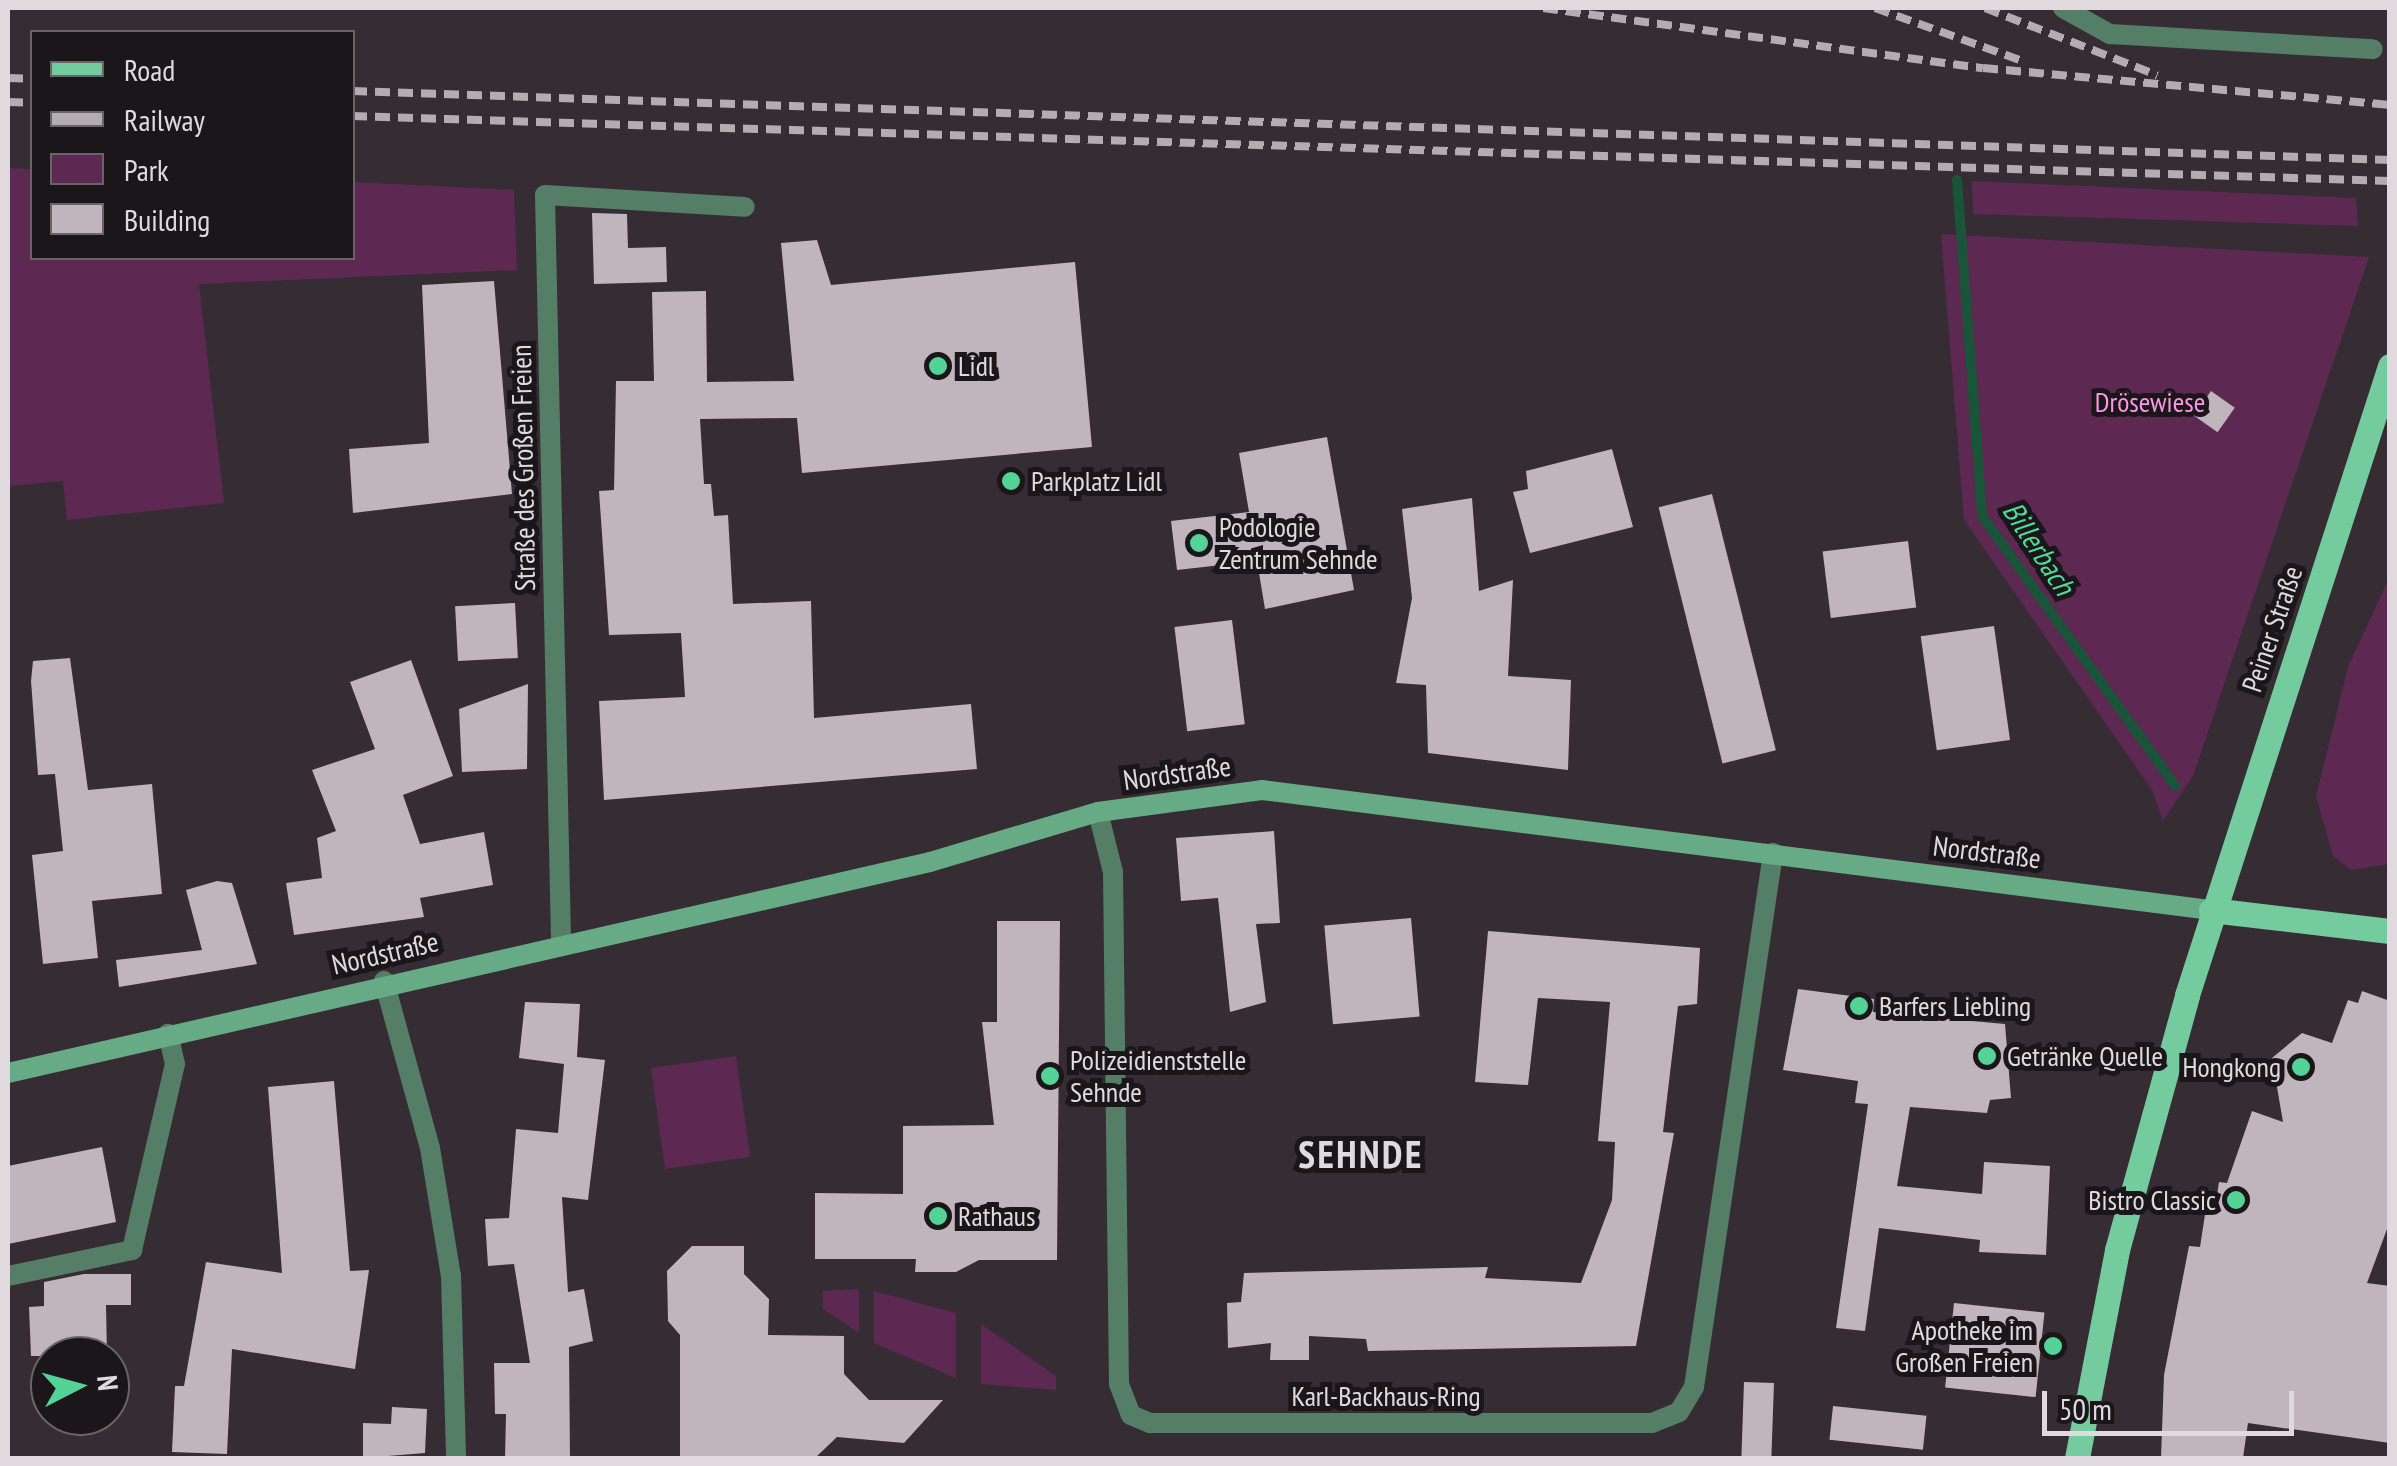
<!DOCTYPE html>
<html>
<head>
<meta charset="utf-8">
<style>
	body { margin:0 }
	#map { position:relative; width:2397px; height:1466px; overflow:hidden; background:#362c33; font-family:"PT Sans Narrow",sans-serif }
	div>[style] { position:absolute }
	.green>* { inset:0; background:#5d2953; transform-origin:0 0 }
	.stream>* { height:10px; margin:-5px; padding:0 5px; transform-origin:5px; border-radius:5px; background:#1a5439 }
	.building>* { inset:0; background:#c0b4bd; transform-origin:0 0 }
	.minor>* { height:20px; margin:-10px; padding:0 10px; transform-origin:10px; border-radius:10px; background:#557e67 }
	.secondary>* { height:20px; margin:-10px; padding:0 10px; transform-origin:10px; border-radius:10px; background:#67aa86 }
	.primary>* { height:25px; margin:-12.5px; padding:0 12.5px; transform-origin:12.5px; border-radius:12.5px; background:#74cb9d }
	.rail>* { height:8px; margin-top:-4px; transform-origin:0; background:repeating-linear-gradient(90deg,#b3acb1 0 15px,transparent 0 23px) }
	.dots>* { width:28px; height:28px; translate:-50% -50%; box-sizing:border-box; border:5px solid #1a1619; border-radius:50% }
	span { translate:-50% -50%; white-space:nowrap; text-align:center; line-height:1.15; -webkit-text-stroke:10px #1a1619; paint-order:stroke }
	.poi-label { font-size:28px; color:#e0dade }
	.left { translate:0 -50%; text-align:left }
	.right { translate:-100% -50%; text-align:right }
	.park-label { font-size:28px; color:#fc95e6 }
	.street-label { font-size:28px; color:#e0dade }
	.water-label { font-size:30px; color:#4adc99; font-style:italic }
	.district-label { font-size:38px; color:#e0dade; font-weight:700; letter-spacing:2.5px }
	.frame { position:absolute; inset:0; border:10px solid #e0dade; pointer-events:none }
	.legend { position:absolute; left:30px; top:30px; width:325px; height:230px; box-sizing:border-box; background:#1a1619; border:2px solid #696468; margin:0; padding:12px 18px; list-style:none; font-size:30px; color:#e0dade }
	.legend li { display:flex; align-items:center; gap:20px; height:50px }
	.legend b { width:50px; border:2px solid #696468 }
	.north { position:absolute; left:30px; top:1336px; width:100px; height:100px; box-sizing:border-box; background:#1a1619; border:2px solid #696468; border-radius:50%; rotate:84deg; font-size:28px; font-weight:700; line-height:40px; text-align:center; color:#e0dade }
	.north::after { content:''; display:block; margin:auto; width:35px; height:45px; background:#53d396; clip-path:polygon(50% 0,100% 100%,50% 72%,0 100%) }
	.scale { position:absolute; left:2042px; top:1391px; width:252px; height:45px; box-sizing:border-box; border:5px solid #e0dade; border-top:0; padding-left:12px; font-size:30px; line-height:35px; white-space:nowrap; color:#e0dade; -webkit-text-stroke:8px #1a1619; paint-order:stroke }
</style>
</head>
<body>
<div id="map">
	<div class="green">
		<i style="clip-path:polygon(8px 168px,32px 169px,32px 258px,352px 258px,353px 182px,514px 190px,517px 270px,199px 284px,224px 503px,67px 520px,63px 481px,10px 486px,8px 529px)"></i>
		<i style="clip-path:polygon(1972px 181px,2356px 198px,2358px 226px,1973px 214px)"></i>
		<i style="clip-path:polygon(1941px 234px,2369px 257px,2193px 776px,2163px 821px,2152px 790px,1964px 520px)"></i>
		<i style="clip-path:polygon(2389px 578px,2389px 864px,2351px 870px,2333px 856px,2316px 796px,2348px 667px)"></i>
		<i style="left:736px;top:1056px;width:102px;height:86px;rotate:82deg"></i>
		<i style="clip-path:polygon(859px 1289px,859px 1333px,823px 1309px,823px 1291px)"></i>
		<i style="clip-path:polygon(874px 1291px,956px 1313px,956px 1378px,874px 1343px)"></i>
		<i style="clip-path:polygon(981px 1324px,1056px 1376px,1056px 1390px,981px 1384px)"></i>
	</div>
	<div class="stream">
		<i style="left:1957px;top:180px;width:337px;rotate:85.7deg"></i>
		<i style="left:1982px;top:516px;width:332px;rotate:54.4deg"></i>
	</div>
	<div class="building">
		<i style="clip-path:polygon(592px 213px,627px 214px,628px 248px,666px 247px,667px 282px,594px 284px)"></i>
		<i style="clip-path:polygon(817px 240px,831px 285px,1075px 262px,1092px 447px,802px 473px,797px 418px,700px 419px,704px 484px,711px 484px,714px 516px,728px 515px,733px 604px,811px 601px,814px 718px,971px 704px,977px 769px,604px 800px,599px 701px,685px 697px,681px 633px,609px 635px,599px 491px,614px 490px,616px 381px,654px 381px,652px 292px,706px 291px,707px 382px,794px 381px,781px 243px)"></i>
		<i style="clip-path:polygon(494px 281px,512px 494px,353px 513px,349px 449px,429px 443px,422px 285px)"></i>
		<i style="left:2211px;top:391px;width:29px;height:30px;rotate:35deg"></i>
		<i style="clip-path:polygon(1327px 437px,1354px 590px,1265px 609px,1257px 561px,1177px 570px,1171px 521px,1249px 512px,1239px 453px)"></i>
		<i style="clip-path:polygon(1612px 449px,1633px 527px,1530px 553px,1513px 492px,1528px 489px,1526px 471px)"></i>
		<i style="left:1712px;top:494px;width:264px;height:55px;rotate:76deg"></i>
		<i style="clip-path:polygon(1472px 498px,1479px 591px,1513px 580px,1508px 676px,1571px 680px,1568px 770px,1428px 753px,1426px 685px,1396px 683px,1412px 598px,1402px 509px)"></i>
		<i style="left:1908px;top:541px;width:67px;height:86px;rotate:83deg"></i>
		<i style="left:515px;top:603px;width:55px;height:60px;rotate:87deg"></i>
		<i style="left:1232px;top:620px;width:105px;height:58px;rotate:83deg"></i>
		<i style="left:1994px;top:626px;width:115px;height:74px;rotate:82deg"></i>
		<i style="clip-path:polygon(70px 658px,88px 790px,152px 784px,162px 894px,92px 901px,98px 958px,43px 964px,32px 855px,63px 851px,55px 774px,38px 775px,31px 681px,33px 661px)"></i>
		<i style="clip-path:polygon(411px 660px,453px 776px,403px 795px,420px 844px,484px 832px,493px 885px,420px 898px,424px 917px,294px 935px,286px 883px,322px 878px,317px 838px,336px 831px,312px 770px,375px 749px,350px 682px)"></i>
		<i style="clip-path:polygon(528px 684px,527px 769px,462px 772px,459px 709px)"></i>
		<i style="clip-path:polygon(1274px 831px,1280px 923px,1256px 924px,1266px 1002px,1230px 1012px,1218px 898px,1181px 901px,1176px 838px)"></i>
		<i style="clip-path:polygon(217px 881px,232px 883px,257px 964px,119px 987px,116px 960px,202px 950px,186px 890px)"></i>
		<i style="left:1411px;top:918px;width:99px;height:87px;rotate:85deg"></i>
		<i style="clip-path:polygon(997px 921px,1060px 921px,1057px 1260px,979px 1260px,956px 1272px,915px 1272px,916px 1259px,815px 1259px,815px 1193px,903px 1194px,903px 1126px,994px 1125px,982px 1022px,997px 1022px)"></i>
		<i style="clip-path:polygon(1488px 931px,1700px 948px,1697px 1004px,1678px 1006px,1663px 1132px,1674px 1133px,1636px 1346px,1368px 1351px,1366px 1339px,1309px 1336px,1309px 1360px,1270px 1360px,1271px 1343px,1228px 1348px,1227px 1303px,1241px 1302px,1244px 1273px,1488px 1267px,1485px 1278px,1581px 1283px,1612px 1200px,1615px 1142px,1598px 1141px,1610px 1002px,1538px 998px,1528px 1085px,1475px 1082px)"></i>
		<i style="clip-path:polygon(1798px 989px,1874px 999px,1873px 1012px,2005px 1024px,2011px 1098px,1990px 1100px,1987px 1113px,1910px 1107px,1897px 1186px,1982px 1194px,1984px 1162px,2050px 1166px,2046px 1255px,1979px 1252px,1980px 1240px,1879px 1228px,1865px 1331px,1836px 1328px,1868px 1104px,1855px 1103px,1858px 1081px,1783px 1070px)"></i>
		<i style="clip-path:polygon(2362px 991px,2390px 1001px,2390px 1221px,2367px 1283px,2390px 1286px,2390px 1443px,2248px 1423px,2243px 1458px,2161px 1458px,2164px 1375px,2189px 1246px,2200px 1247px,2206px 1208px,2215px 1209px,2219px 1182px,2227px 1183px,2252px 1111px,2283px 1122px,2272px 1058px,2302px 1033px,2332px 1043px,2348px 1000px,2358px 1003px)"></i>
		<i style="clip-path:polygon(525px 1002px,580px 1004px,577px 1057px,605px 1060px,588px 1200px,562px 1197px,568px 1292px,584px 1289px,593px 1341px,569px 1347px,570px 1458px,505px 1458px,506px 1414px,495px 1414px,494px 1363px,530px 1363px,514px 1264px,488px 1266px,485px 1219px,509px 1218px,516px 1129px,558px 1133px,564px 1064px,519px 1058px)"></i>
		<i style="clip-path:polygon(334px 1081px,350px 1271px,369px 1270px,355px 1369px,232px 1349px,227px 1454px,172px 1452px,175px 1386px,184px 1386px,206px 1262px,282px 1273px,268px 1087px)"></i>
		<i style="clip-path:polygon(102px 1147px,116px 1222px,8px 1244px,8px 1166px)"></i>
		<i style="clip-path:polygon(692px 1246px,744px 1246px,744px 1274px,769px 1299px,768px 1335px,844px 1336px,844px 1374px,869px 1400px,943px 1400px,904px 1443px,837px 1437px,815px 1458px,680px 1458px,680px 1335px,668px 1321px,667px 1271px)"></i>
		<i style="clip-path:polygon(84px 1274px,131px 1274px,131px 1305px,106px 1305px,107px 1356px,31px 1356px,29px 1307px,44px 1306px,44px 1282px)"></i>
		<i style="left:1954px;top:1303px;width:91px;height:85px;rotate:6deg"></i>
		<i style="left:1744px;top:1382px;width:30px;height:76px;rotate:2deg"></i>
		<i style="left:1833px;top:1406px;width:94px;height:34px;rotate:6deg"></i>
		<i style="clip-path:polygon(392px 1407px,427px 1409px,425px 1453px,363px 1458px,363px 1423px,391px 1424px)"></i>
	</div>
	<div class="minor">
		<i style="left:2063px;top:8px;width:54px;rotate:29deg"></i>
		<i style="left:2110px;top:34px;width:263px;rotate:3.3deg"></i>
		<i style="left:1098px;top:812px;width:62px;rotate:76deg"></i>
		<i style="left:1113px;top:872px;width:512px;rotate:89.33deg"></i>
		<i style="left:1119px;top:1384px;width:33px;rotate:69deg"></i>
		<i style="left:1131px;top:1415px;width:21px;rotate:23deg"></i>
		<i style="left:1150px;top:1423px;width:502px"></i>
		<i style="left:1652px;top:1423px;width:29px;rotate:-22deg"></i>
		<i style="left:1679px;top:1412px;width:29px;rotate:-59deg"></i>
		<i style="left:1694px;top:1387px;width:540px;rotate:-81.58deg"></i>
		<i style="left:561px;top:940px;width:745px;rotate:-91.23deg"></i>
		<i style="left:545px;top:195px;width:200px;rotate:3.4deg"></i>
		<i style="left:384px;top:981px;width:173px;rotate:74.6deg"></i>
		<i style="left:430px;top:1148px;width:130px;rotate:80.7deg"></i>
		<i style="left:451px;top:1276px;width:182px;rotate:88.4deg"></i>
		<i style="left:8px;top:1276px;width:127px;rotate:-11.8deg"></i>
		<i style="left:132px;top:1250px;width:191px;rotate:-77deg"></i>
		<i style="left:175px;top:1064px;width:31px;rotate:-103deg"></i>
	</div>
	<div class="secondary">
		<i style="left:8px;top:1073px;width:946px;rotate:-12.89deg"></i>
		<i style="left:930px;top:862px;width:175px;rotate:-16.6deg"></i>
		<i style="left:1098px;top:812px;width:165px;rotate:-7.6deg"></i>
		<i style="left:1262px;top:790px;width:957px;rotate:7.21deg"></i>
	</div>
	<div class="primary">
		<i style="left:2211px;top:910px;width:180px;rotate:6.7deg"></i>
		<i style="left:2077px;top:1458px;width:212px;rotate:-79.1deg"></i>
		<i style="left:2117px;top:1250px;width:264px;rotate:-74.6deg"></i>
		<i style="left:2187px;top:995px;width:661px;rotate:-72.11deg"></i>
	</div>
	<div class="rail">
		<i style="left:1543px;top:8px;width:444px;rotate:7.8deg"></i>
		<i style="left:1983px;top:68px;width:409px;rotate:5.2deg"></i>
		<i style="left:1875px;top:8px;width:159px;rotate:19.8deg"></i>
		<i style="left:1985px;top:8px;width:185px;rotate:21.3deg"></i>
		<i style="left:8px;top:78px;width:24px;rotate:2deg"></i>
		<i style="left:352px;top:91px;width:2039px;rotate:1.94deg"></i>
		<i style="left:8px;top:102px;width:24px;rotate:2deg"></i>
		<i style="left:352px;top:116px;width:2039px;rotate:1.83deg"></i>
	</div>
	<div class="dots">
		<i style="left:938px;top:366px;background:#53d396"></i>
		<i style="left:1011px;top:481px;background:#53d396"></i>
		<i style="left:1199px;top:543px;background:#53d396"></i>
		<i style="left:1859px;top:1006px;background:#53d396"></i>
		<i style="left:1987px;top:1056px;background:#53d396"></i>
		<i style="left:2301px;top:1067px;background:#53d396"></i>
		<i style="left:1050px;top:1076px;background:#53d396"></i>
		<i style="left:2236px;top:1200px;background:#53d396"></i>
		<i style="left:938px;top:1216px;background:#53d396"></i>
		<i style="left:2053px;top:1346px;background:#53d396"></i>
	</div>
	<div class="poi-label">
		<span class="left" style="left:958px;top:366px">Lidl</span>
		<span class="left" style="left:1031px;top:481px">Parkplatz Lidl</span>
		<span class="left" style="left:1219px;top:543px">Podologie<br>Zentrum Sehnde</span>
		<span class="left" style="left:1879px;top:1006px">Barfers Liebling</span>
		<span class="left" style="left:2007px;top:1056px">Getränke Quelle</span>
		<span class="left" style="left:1070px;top:1076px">Polizeidienststelle<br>Sehnde</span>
		<span class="right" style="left:2281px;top:1067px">Hongkong</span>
		<span class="right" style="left:2216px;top:1200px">Bistro Classic</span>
		<span class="left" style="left:958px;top:1216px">Rathaus</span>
		<span class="right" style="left:2033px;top:1346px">Apotheke im<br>Großen Freien</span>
	</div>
	<div class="park-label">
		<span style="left:2150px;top:402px">Drösewiese</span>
	</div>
	<div class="street-label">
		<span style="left:523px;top:468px;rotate:-91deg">Straße des Großen Freien</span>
		<span style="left:2272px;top:629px;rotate:-71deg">Peiner Straße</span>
		<span style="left:1177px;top:773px;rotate:-8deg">Nordstraße</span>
		<span style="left:1987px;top:852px;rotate:7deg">Nordstraße</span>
		<span style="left:385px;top:953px;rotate:-13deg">Nordstraße</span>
		<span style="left:1386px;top:1396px">Karl-Backhaus-Ring</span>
	</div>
	<div class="water-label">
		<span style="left:2039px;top:548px;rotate:57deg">Billerbach</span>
	</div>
	<div class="district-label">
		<span style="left:1361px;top:1154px">SEHNDE</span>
	</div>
	<div class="frame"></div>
	<ul class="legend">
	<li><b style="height:12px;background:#74cb9d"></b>Road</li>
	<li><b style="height:12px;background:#b3acb1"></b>Railway</li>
	<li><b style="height:28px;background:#5d2953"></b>Park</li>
	<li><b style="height:28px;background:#c0b4bd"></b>Building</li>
	</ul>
	<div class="north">N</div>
	<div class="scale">50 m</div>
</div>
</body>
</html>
